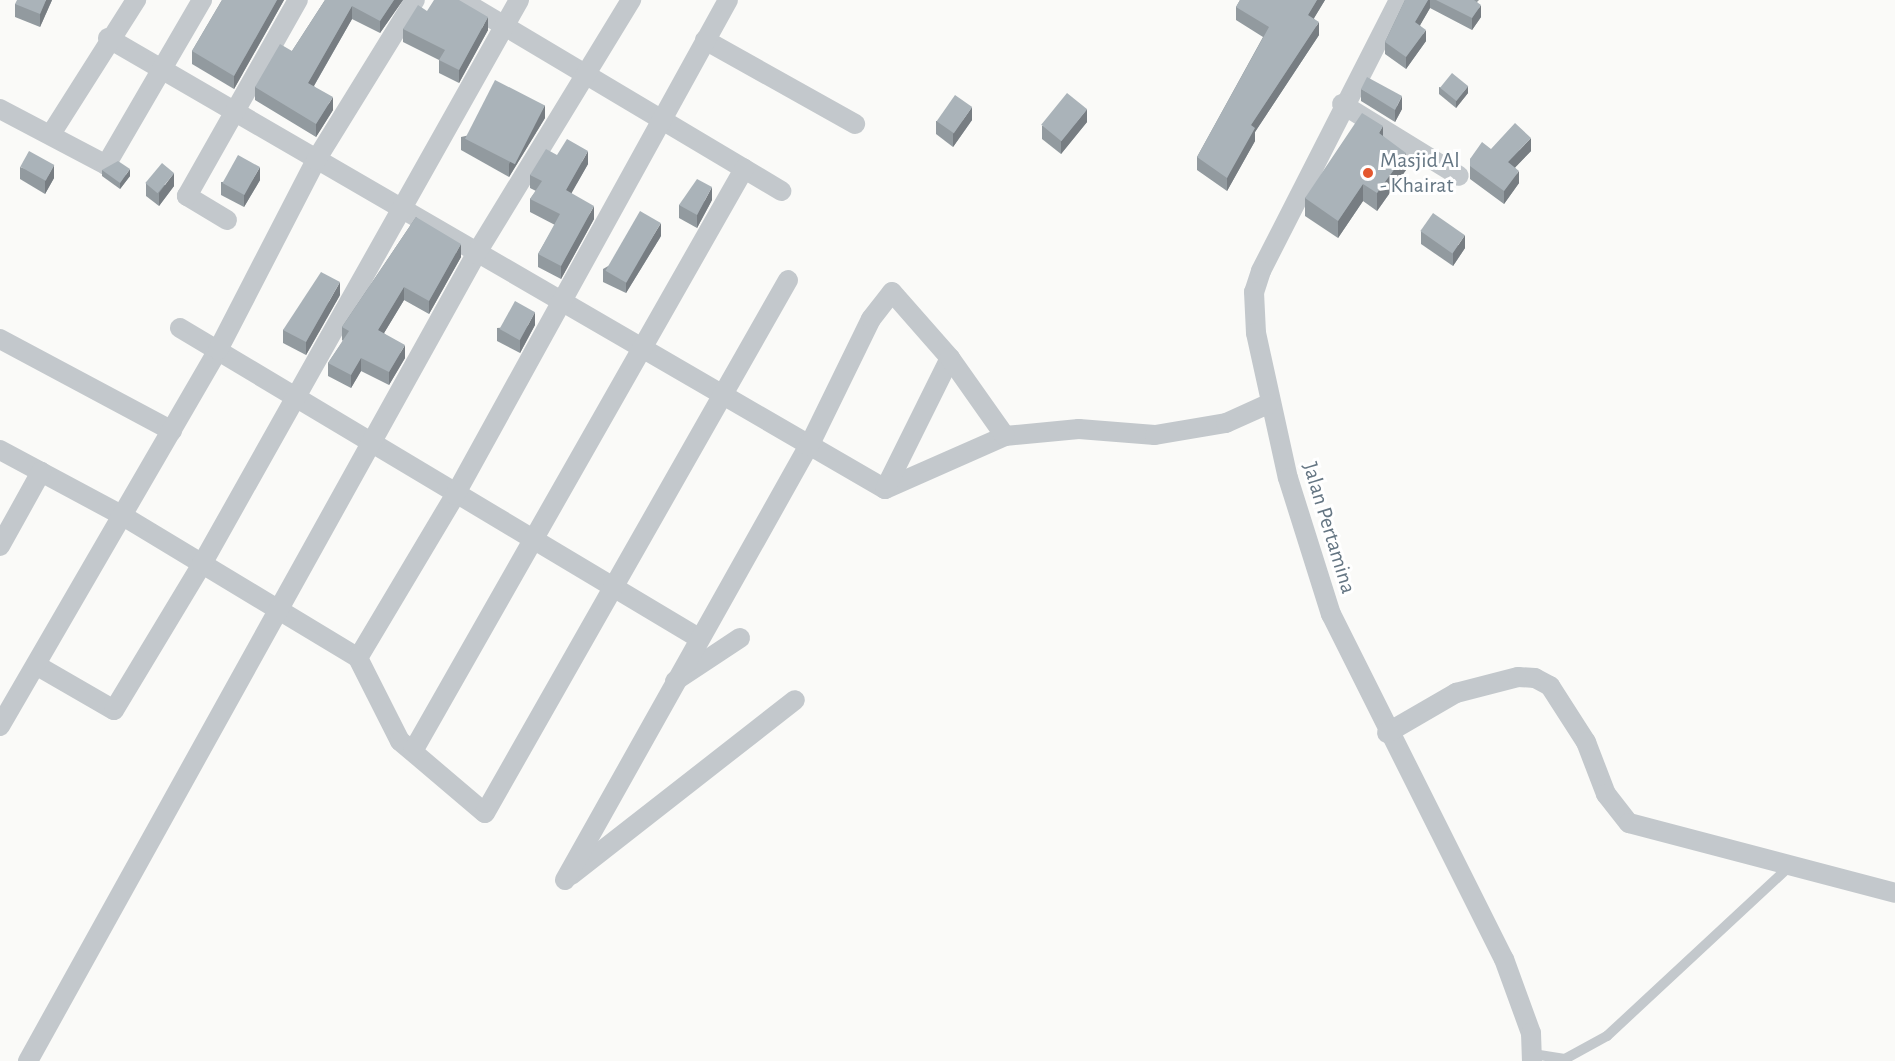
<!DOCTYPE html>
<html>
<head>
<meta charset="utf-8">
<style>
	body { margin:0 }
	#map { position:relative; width:1895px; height:1061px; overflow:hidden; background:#fafaf8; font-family:"Alegreya Sans",sans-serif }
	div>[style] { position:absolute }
	.service>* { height:10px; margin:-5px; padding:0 5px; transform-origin:5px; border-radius:5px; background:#c3c8cc }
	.minor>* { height:20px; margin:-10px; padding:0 10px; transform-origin:10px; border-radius:10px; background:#c3c8cc }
	.wall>* { inset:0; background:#929a9f }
	.shaded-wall>* { inset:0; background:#777d82 }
	.building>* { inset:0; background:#aab3b9; transform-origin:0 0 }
	.dots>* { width:16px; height:16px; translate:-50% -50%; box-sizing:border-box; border:3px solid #fff; border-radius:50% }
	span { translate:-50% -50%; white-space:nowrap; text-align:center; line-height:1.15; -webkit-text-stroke:6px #fff; paint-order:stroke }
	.poi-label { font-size:22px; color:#657683 }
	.left { translate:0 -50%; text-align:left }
	.street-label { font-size:22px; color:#657683 }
</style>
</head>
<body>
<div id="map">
	<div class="service">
		<i style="left:1533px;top:1054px;width:32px;rotate:9deg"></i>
		<i style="left:1565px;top:1059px;width:48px;rotate:-28.7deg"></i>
		<i style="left:1607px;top:1036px;width:250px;rotate:-42.9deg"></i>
	</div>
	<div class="minor">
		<i style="left:461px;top:0;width:373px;rotate:30.8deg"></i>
		<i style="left:1399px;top:0;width:304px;rotate:117deg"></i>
		<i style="left:1261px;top:271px;width:22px;rotate:108deg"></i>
		<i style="left:1254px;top:292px;width:41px;rotate:87.2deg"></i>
		<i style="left:1256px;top:333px;width:148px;rotate:77.6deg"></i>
		<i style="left:1288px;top:478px;width:143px;rotate:72.5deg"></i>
		<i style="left:1331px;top:614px;width:386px;rotate:63.4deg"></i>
		<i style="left:1504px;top:959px;width:79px;rotate:70deg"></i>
		<i style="left:1531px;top:1033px;width:28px;rotate:88deg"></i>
		<i style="left:108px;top:38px;width:898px;rotate:30.13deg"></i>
		<i style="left:705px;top:40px;width:172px;rotate:29.2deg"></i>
		<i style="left:1342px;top:104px;width:137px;rotate:31.6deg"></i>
		<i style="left:0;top:109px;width:120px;rotate:27.8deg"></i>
		<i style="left:106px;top:165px;width:191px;rotate:-59.8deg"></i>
		<i style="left:51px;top:134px;width:159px;rotate:-57.6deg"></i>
		<i style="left:227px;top:220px;width:47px;rotate:-149deg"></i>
		<i style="left:187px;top:196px;width:225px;rotate:-60.5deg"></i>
		<i style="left:180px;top:328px;width:602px;rotate:30.87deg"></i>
		<i style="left:0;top:339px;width:195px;rotate:28.1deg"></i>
		<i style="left:0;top:450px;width:140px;rotate:28.2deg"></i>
		<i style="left:123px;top:516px;width:275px;rotate:31.1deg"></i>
		<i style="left:358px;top:658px;width:190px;rotate:-59.2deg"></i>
		<i style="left:455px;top:495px;width:565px;rotate:-61.12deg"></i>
		<i style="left:885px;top:489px;width:131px;rotate:-23.8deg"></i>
		<i style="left:1005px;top:436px;width:74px;rotate:-5.4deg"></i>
		<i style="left:1079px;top:429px;width:76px;rotate:4.5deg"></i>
		<i style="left:1155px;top:435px;width:72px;rotate:-9.6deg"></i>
		<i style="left:1226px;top:423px;width:46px;rotate:-24.3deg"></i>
		<i style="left:885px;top:489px;width:146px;rotate:-63.6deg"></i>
		<i style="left:0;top:546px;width:85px;rotate:-61deg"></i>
		<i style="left:358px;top:658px;width:93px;rotate:63.2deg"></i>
		<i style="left:400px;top:741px;width:111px;rotate:40.3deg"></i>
		<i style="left:485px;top:813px;width:613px;rotate:-60.38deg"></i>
		<i style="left:36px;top:665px;width:90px;rotate:30deg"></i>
		<i style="left:114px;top:710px;width:170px;rotate:-58.9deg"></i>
		<i style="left:202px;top:564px;width:647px;rotate:-60.66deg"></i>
		<i style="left:675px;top:681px;width:78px;rotate:-33.5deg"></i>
		<i style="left:0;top:726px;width:435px;rotate:-59.9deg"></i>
		<i style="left:218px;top:350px;width:214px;rotate:-62.7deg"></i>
		<i style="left:316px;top:160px;width:188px;rotate:-58.3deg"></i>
		<i style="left:1387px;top:733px;width:80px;rotate:-30.1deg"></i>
		<i style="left:1456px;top:693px;width:64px;rotate:-14.5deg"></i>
		<i style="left:1518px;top:677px;width:17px;rotate:3deg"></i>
		<i style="left:1535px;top:678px;width:17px;rotate:28deg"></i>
		<i style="left:1550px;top:686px;width:67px;rotate:57.3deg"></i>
		<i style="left:1586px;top:742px;width:56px;rotate:69deg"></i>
		<i style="left:1606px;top:794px;width:37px;rotate:52deg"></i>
		<i style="left:1629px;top:823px;width:275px;rotate:14.7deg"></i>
		<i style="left:413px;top:751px;width:670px;rotate:-60.37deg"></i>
		<i style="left:571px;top:875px;width:284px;rotate:-38deg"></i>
		<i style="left:565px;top:880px;width:498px;rotate:-60.7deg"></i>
		<i style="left:809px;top:446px;width:141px;rotate:-64deg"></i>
		<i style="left:871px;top:319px;width:34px;rotate:-52deg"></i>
		<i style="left:892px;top:292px;width:88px;rotate:48.7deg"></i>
		<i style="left:950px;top:358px;width:95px;rotate:54.8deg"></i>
		<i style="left:28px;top:1061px;width:923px;rotate:-60.96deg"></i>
		<i style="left:476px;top:254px;width:298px;rotate:-58.6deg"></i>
	</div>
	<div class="wall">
		<i style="clip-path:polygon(52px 0,40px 27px,15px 17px,15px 4px)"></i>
		<i style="clip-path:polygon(222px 0,284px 0,234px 89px,192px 64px,192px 51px)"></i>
		<i style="clip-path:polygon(325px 0,403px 0,380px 33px,352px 19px,314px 86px,333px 110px,316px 137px,255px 100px,255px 87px,292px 51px)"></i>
		<i style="clip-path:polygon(1240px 0,1325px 0,1314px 18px,1319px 35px,1255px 132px,1255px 141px,1227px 191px,1197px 170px,1197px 157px,1263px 37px,1236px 20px,1236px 7px)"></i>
		<i style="clip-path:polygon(1405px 0,1479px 0,1477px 2px,1481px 17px,1472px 30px,1430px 8px,1420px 25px,1426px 41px,1406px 69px,1385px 54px,1385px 42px)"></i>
		<i style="clip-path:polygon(427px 11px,488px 30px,459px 83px,439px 73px,439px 60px,403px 42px,403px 29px)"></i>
		<i style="clip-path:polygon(1439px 87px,1468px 93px,1456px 108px,1439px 94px)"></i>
		<i style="clip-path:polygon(1361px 89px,1402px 109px,1395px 122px,1361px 101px)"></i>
		<i style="clip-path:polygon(545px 118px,509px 177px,461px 150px,461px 137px)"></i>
		<i style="clip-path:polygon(972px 120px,953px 147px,936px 134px,936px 121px)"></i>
		<i style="clip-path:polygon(1087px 122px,1061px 154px,1042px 139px,1042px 126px)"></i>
		<i style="clip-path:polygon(1383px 136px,1406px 170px,1377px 211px,1363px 201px,1338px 238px,1305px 216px,1305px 198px)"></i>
		<i style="clip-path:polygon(1491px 149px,1531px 151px,1515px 167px,1519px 183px,1504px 204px,1470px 179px,1470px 159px)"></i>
		<i style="clip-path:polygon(557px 155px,588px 164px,571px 193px,594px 219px,561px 279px,538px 267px,538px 254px,555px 225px,530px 212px,530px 199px,536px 191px,530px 188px,530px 175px)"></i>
		<i style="clip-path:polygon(20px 167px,54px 178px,45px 194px,20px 179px)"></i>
		<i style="clip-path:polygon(102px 170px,130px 176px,120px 189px,102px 176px)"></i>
		<i style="clip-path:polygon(260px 180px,244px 207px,221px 195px,221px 182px)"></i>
		<i style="clip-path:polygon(146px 183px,174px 186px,159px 206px,146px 196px)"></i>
		<i style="clip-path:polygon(712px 200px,697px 228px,679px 218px,679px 205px)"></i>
		<i style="clip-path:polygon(416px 217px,461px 257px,429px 314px,404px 300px,384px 333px,405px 358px,389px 385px,361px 371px,351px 388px,328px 376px,328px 363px,343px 341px,342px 340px,342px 327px)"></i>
		<i style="clip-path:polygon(1421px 231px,1465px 248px,1453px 266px,1421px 244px)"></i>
		<i style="clip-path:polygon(661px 236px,626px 293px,603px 282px,603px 269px)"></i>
		<i style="clip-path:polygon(340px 295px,306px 355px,283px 343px,283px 330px)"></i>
		<i style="clip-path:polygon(535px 325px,520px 353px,497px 341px,497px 328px)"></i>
	</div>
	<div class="shaded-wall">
		<i style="clip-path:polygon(46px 0,52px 0,40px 27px,40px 14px)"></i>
		<i style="clip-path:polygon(277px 0,284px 0,234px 89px,234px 76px)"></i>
		<i style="clip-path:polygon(394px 0,403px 0,380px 33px,380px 21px)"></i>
		<i style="clip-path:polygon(1317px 0,1325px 0,1308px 28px,1308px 15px)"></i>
		<i style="clip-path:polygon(1428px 0,1430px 0,1430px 8px,1415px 34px,1415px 22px)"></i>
		<i style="clip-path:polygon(1481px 5px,1481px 17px,1472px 30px,1472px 18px)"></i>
		<i style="clip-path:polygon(352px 6px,352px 19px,308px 96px,308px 83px)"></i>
		<i style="clip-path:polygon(488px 17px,488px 30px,459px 83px,459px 70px)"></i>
		<i style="clip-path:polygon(1319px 22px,1319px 35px,1255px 132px,1255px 141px,1227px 191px,1227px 178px,1251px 125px)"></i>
		<i style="clip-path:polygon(1426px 30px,1426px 41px,1406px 69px,1406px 57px)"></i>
		<i style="clip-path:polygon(1468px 86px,1468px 93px,1456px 108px,1456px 101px)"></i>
		<i style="clip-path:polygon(1402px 96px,1402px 109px,1395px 122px,1395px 110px)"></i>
		<i style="clip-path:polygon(333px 97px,333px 110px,316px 137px,316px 124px)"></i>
		<i style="clip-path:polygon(545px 105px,545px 118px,509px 177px,509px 164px)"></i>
		<i style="clip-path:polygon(972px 107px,972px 120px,953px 147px,953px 134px)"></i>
		<i style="clip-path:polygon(1087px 109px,1087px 122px,1061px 154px,1061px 141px)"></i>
		<i style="clip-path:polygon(1383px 126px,1383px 143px,1379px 133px)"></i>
		<i style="clip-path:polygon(1531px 138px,1531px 151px,1508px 175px,1508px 162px)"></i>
		<i style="clip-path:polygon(588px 151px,588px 164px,566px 203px,566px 190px)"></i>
		<i style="clip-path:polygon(1406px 153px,1406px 170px,1377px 211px,1377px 193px)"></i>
		<i style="clip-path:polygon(54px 165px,54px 178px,45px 194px,45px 181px)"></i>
		<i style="clip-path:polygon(260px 167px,260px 180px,244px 207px,244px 194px)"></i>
		<i style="clip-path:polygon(130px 169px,130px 176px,120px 189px,120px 183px)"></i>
		<i style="clip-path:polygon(1519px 171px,1519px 183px,1504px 204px,1504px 191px)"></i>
		<i style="clip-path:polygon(174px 173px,174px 186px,159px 206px,159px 193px)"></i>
		<i style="clip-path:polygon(1363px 184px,1363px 201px,1338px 238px,1338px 221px)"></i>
		<i style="clip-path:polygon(712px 187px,712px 200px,697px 228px,697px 215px)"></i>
		<i style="clip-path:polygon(594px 206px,594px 219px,561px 279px,561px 266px)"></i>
		<i style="clip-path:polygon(661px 223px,661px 236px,626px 293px,626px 280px)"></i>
		<i style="clip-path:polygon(1465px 235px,1465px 248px,1453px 266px,1453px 253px)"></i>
		<i style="clip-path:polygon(461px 244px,461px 257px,429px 314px,429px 301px)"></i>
		<i style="clip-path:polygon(340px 282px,340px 295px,306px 355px,306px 342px)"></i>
		<i style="clip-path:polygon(404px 287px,404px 300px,378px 343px,378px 330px)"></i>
		<i style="clip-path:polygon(535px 312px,535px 325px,520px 353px,520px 340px)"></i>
		<i style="clip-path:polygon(405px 345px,405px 358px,389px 385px,389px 372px)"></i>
		<i style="clip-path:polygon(361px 358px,361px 371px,351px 388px,351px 375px)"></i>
	</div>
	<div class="building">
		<i style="clip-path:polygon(17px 0,46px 0,40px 14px,15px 4px)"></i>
		<i style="clip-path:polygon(222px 0,277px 0,234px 76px,192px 51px)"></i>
		<i style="clip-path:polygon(325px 0,394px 0,380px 21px,352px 6px,308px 83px,333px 97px,316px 124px,255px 87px,280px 44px,292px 51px)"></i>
		<i style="clip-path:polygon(434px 0,459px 0,488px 17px,459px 70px,439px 60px,445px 50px,403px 29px,418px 5px,427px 11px)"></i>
		<i style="clip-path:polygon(1240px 0,1317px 0,1308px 15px,1319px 22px,1251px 125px,1255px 128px,1227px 178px,1197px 157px,1269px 27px,1236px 7px)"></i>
		<i style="clip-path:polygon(1405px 0,1428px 0,1415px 22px,1426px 30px,1406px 57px,1385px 42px)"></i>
		<i style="clip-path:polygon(1436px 0,1474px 0,1481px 5px,1472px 18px)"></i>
		<i style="left:1452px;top:73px;width:21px;height:19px;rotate:39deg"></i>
		<i style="clip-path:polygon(1367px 77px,1402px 96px,1395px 110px,1361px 89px)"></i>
		<i style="left:495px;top:80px;width:56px;height:66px;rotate:27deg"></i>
		<i style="left:1067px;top:93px;width:26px;height:41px;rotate:39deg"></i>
		<i style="left:955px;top:95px;width:21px;height:32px;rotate:35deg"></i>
		<i style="clip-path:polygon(1362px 113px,1383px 126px,1379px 133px,1406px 153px,1377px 193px,1363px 184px,1338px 221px,1305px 198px)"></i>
		<i style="clip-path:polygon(1515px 123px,1531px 138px,1508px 162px,1519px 171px,1504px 191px,1470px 166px,1470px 159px,1482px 142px,1491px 149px)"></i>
		<i style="clip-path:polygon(567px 139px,588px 151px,566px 190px,594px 206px,561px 266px,538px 254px,560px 214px,530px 199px,542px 181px,530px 175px,546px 149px,557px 155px)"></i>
		<i style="left:29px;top:151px;width:29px;height:18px;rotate:29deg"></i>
		<i style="left:238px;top:155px;width:25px;height:32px;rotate:29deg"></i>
		<i style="clip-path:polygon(118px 161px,130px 169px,120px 183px,102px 170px)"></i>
		<i style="left:162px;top:163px;width:16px;height:26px;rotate:40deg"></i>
		<i style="clip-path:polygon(697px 179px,712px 187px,697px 215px,679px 205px)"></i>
		<i style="left:640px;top:211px;width:24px;height:69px;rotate:30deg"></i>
		<i style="left:1433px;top:213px;width:39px;height:22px;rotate:35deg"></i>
		<i style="clip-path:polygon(416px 217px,461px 244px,429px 301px,404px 287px,378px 330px,405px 345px,389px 372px,361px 358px,351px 375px,328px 363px,349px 331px,342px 327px)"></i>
		<i style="clip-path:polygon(321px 272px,340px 282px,306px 342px,283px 330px)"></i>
		<i style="left:515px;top:301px;width:23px;height:32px;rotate:29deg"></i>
	</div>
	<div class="dots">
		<i style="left:1368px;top:173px;background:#e4572e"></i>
	</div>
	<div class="poi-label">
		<span class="left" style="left:1380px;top:173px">Masjid Al<br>- Khairat</span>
	</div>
	<div class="street-label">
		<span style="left:1329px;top:528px;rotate:73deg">Jalan Pertamina</span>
	</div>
</div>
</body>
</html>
